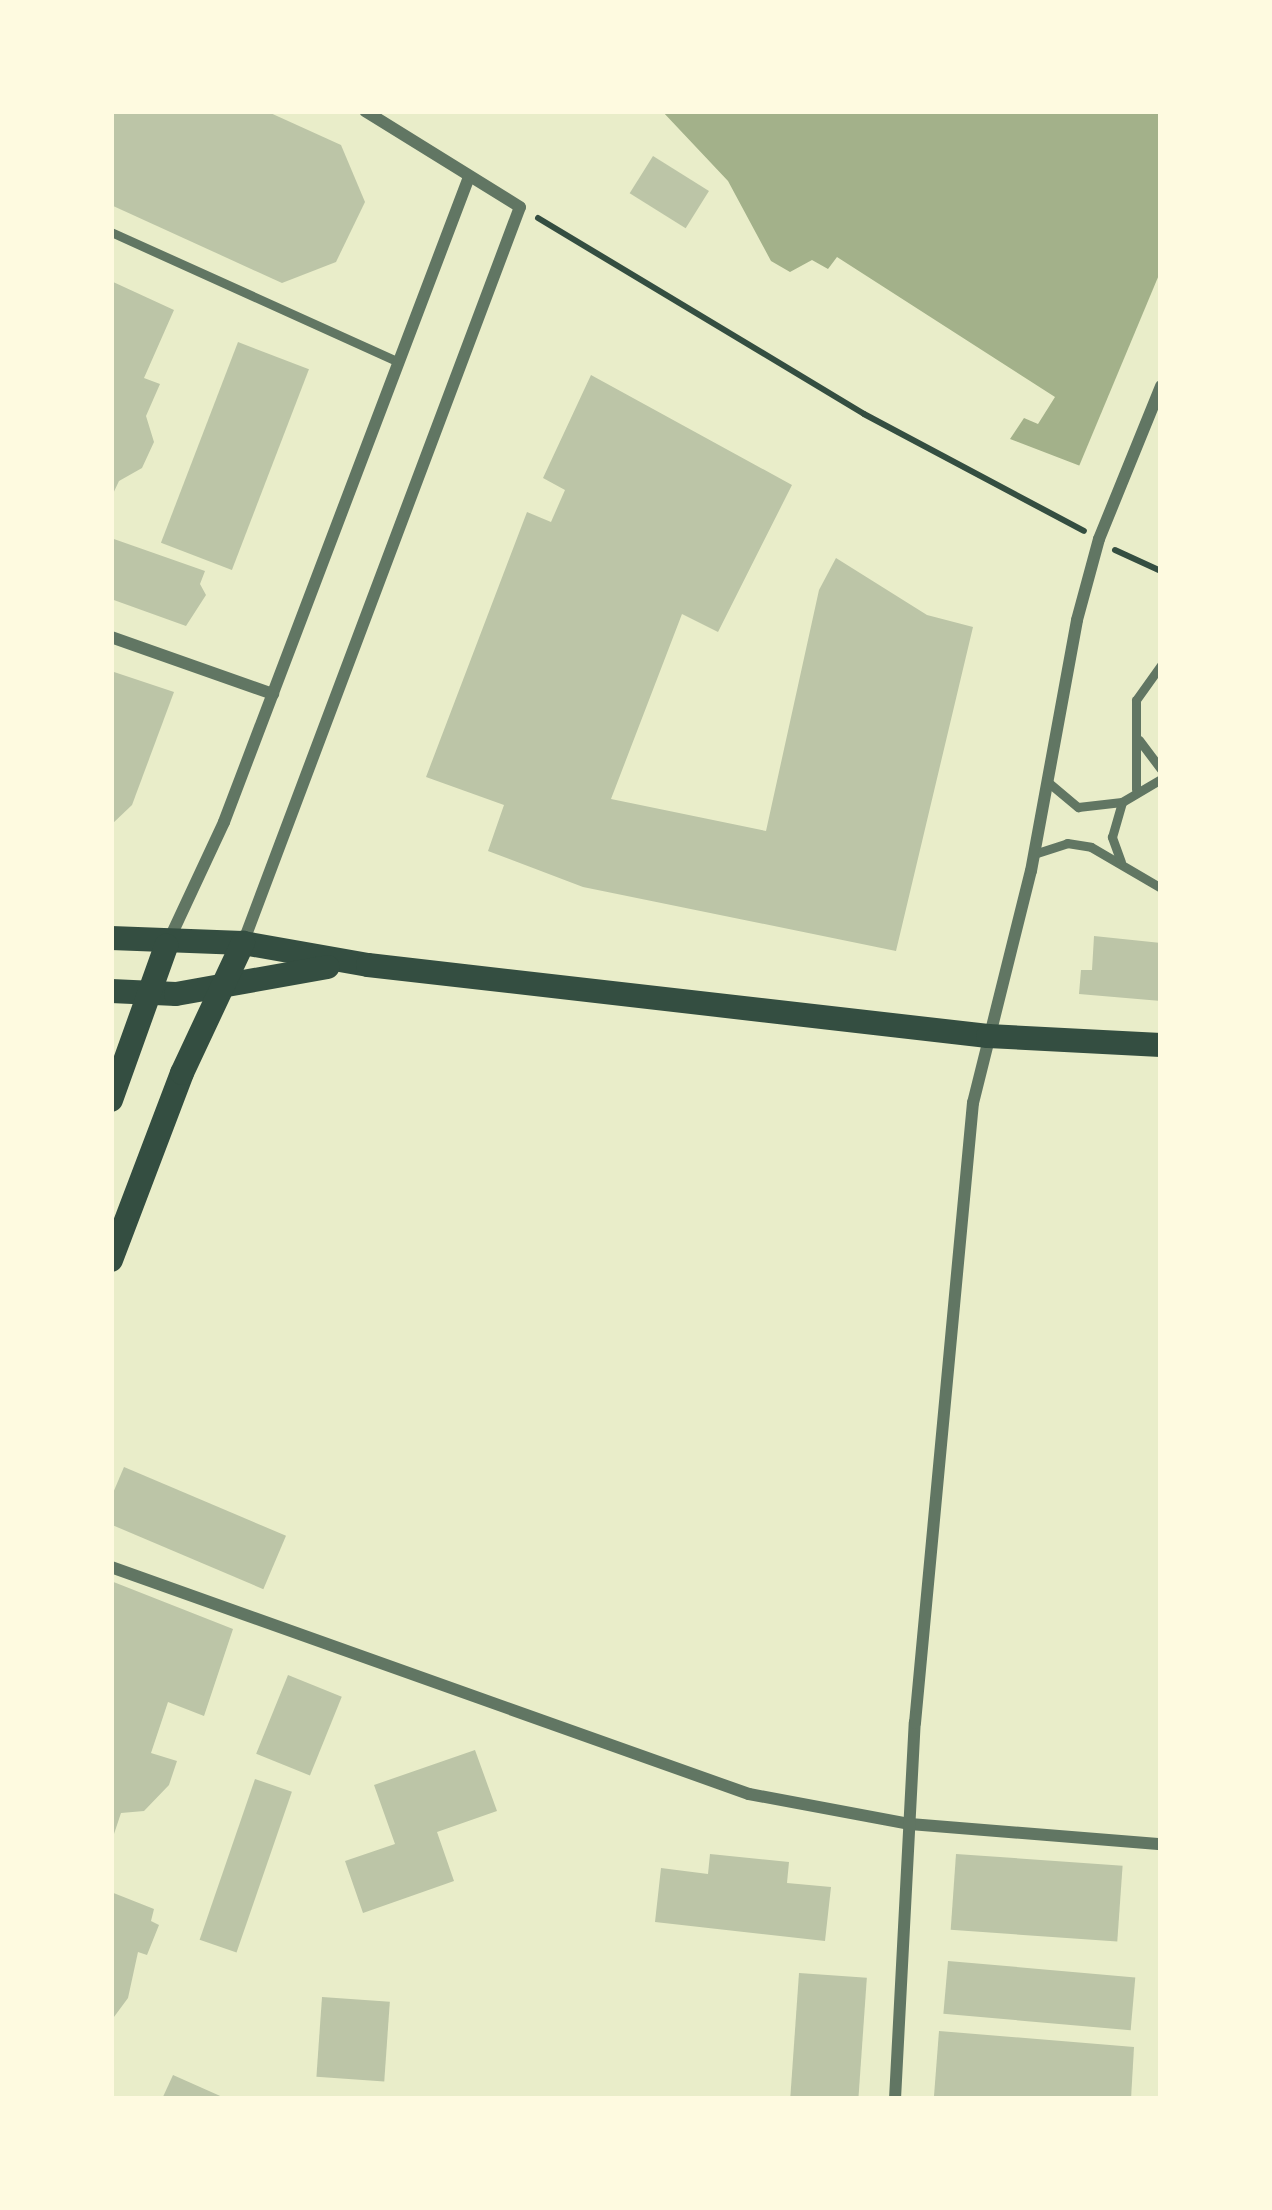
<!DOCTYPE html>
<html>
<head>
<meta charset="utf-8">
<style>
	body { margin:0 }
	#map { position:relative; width:1272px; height:2210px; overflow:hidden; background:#e9edc9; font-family:"Varela Round",sans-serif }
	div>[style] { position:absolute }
	.water>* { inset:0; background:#a3b18a }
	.pier>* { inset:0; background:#e9edc9 }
	.building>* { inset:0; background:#bcc5a7; transform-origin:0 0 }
	.path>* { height:6px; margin:-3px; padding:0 3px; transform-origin:3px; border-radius:3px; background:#344e41 }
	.service>* { height:9px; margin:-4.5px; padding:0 4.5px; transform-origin:4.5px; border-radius:4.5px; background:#617663 }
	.minor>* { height:12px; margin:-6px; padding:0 6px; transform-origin:6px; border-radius:6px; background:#617663 }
	.secondary>* { height:24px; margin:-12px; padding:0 12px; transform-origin:12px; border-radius:12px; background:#344e41 }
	span { translate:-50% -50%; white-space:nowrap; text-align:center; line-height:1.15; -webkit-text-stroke:9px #fefae0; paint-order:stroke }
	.frame { position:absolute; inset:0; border:114px solid #fefae0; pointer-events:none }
</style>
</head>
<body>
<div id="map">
	<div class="water">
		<i style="clip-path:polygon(662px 111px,1161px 111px,1161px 497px,1010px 439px,1024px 418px,1038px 424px,1055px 397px,837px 257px,828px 269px,812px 260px,790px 272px,771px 261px,728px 181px)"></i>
	</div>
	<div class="pier">
		<i style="clip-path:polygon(1161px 270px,1161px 498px,1159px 503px,1077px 471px)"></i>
	</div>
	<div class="building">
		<i style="clip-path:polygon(111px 111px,266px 111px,341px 145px,365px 202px,336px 262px,282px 283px,111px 205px)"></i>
		<i style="left:653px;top:156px;width:66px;height:44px;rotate:32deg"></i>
		<i style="clip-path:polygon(111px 281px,174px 310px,144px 378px,160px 384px,146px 416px,154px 442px,142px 468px,119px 481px,111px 498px)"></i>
		<i style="left:238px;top:342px;width:76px;height:215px;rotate:21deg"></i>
		<i style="clip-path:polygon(591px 375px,792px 485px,718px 632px,682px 614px,611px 799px,766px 831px,819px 590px,836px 558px,927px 615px,973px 627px,896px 951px,583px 887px,488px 851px,504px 805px,426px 777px,527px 512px,551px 522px,565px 490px,543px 478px)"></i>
		<i style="clip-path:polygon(111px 538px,205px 571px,200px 584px,206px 595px,186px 626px,111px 599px)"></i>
		<i style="clip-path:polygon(111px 671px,174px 692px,132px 805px,111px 825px)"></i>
		<i style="clip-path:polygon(1094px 936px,1161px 943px,1161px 1001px,1079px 994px,1081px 970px,1092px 970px)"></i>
		<i style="left:124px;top:1467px;width:176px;height:58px;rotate:23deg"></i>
		<i style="clip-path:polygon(111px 1581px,233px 1629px,204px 1716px,168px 1702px,151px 1753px,177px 1761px,169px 1785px,144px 1811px,121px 1813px,112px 1840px)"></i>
		<i style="left:288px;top:1675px;width:58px;height:85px;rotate:22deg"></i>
		<i style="clip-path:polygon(475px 1750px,497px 1811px,437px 1832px,454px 1881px,363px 1913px,345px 1861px,395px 1844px,374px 1785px)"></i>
		<i style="left:255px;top:1779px;width:39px;height:170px;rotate:19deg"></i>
		<i style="clip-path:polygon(710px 1854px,789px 1862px,787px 1883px,831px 1887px,825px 1941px,655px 1922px,661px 1868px,708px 1874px)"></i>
		<i style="left:956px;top:1854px;width:167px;height:76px;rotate:4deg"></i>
		<i style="clip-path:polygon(111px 1892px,154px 1909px,151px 1921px,159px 1925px,147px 1955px,138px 1952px,128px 1998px,111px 2021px)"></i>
		<i style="left:948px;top:1961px;width:188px;height:53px;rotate:5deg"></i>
		<i style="left:799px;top:1973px;width:68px;height:126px;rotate:4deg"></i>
		<i style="left:322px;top:1997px;width:68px;height:80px;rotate:4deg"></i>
		<i style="clip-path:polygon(939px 2031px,1134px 2047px,1131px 2099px,934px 2096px)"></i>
		<i style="clip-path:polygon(173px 2075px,227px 2099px,162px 2099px)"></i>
	</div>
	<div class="path">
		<i style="left:538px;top:218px;width:380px;rotate:31deg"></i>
		<i style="left:864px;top:414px;width:249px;rotate:28deg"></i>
		<i style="left:1115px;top:550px;width:51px;rotate:24.5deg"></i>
	</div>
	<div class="service">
		<i style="left:111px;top:232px;width:316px;rotate:24.3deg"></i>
		<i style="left:1139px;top:740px;width:36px;rotate:53deg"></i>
		<i style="left:1049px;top:783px;width:38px;rotate:40deg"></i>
		<i style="left:1078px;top:807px;width:44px;rotate:-6.5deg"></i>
		<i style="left:1136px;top:789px;width:89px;rotate:-90deg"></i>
		<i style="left:1136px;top:700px;width:43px;rotate:-54.5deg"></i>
		<i style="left:1034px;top:854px;width:35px;rotate:-18deg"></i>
		<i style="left:1067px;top:843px;width:24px;rotate:9deg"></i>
		<i style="left:1091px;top:847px;width:81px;rotate:30.4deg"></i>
		<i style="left:1121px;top:862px;width:27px;rotate:-110deg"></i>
		<i style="left:1112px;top:837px;width:36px;rotate:-74deg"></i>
		<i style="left:1122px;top:802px;width:45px;rotate:-30.5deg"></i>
	</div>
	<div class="minor">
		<i style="left:111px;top:637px;width:172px;rotate:19.4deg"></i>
		<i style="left:169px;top:940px;width:130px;rotate:-65deg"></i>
		<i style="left:224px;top:822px;width:690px;rotate:-69.2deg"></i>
		<i style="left:243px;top:943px;width:786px;rotate:-69.38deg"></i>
		<i style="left:520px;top:207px;width:182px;rotate:-148.2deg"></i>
		<i style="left:111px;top:1567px;width:677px;rotate:19.59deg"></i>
		<i style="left:749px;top:1794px;width:164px;rotate:10.6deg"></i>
		<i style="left:910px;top:1824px;width:252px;rotate:4.6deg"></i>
		<i style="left:895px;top:2099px;width:377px;rotate:-87deg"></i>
		<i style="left:915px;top:1723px;width:623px;rotate:-84.66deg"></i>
		<i style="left:973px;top:1103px;width:239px;rotate:-76deg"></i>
		<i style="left:1031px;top:871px;width:255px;rotate:-79.6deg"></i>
		<i style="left:1077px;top:620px;width:84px;rotate:-74.8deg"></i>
		<i style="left:1099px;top:539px;width:165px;rotate:-67.9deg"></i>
	</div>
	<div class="secondary">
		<i style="left:111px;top:938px;width:132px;rotate:2.2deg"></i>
		<i style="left:243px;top:943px;width:127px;rotate:10deg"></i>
		<i style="left:368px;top:965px;width:624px;rotate:6.53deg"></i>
		<i style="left:988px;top:1036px;width:173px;rotate:3deg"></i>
		<i style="left:111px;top:991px;width:65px;rotate:2.6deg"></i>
		<i style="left:176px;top:994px;width:154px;rotate:-10.1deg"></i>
		<i style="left:111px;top:1100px;width:164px;rotate:-70.3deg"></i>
		<i style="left:111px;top:1260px;width:200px;rotate:-69.2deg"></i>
		<i style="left:182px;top:1073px;width:144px;rotate:-64.9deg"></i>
	</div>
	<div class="frame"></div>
</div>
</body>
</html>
